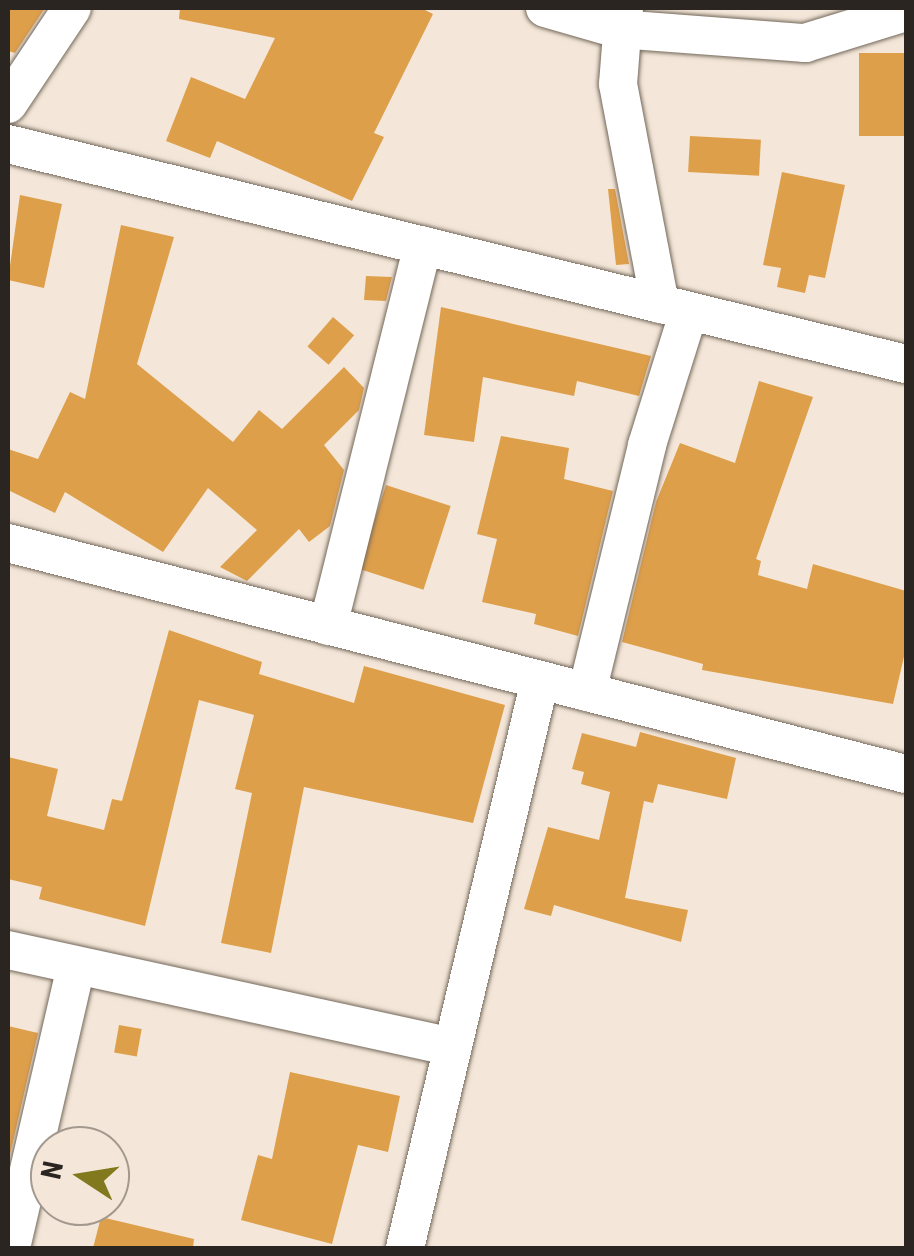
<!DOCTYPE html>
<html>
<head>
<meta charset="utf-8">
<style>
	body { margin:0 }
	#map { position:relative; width:914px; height:1256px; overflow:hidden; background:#f4e7d9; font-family:"Roboto Condensed",sans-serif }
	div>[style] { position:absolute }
	.building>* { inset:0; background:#de9f4b; transform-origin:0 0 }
	.roads { filter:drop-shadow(0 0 2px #72675a) drop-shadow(0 0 2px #72675a) }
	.minor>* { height:38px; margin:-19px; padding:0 19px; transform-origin:19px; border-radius:19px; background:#fff }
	span { translate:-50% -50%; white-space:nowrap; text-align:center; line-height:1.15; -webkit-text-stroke:10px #f4e7d9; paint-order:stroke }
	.frame { position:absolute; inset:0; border:10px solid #2a2520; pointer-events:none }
	.north { position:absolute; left:30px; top:1126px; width:100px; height:100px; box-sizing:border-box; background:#f4e7d9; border:2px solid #a3998f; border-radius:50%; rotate:282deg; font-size:28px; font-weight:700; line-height:40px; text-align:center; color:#2a2520 }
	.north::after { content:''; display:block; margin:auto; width:35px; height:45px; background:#82791e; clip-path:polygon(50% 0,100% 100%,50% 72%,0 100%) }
</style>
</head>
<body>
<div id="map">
	<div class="building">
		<i style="clip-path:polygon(8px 8px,45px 8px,15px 53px,8px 51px)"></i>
		<i style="clip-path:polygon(180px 8px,421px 8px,433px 14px,374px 133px,384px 137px,352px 201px,217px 141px,210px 158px,166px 141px,191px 77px,245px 99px,275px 38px,179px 19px)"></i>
		<i style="left:859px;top:53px;width:47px;height:83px"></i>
		<i style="left:690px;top:136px;width:71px;height:36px;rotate:3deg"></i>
		<i style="clip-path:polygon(782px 172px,845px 185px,825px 278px,809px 275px,805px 293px,777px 287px,781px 268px,763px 265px)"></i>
		<i style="clip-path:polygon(608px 189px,615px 189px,629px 264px,616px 265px)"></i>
		<i style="clip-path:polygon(20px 195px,62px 204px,44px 288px,8px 280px)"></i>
		<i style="clip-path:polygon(121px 225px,174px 237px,137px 364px,233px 442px,259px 410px,282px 429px,344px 367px,364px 388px,359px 410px,324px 445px,344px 470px,330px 526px,309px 542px,299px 529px,247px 581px,220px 567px,257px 530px,208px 488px,163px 552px,65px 492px,55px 513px,8px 490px,8px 449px,38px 459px,70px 392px,85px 399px)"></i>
		<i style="clip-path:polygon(366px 276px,392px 277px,386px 301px,364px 300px)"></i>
		<i style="clip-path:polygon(441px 307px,651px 356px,639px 396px,577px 381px,574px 396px,483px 377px,474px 442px,424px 435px)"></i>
		<i style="left:333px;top:317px;width:28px;height:39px;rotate:41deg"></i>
		<i style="clip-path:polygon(759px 381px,813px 397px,756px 559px,761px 561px,758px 575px,807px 589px,813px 564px,906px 591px,906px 648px,893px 704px,702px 670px,703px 664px,622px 642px,656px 502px,680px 443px,735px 463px)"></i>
		<i style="clip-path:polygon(501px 436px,569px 448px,564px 479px,613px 491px,578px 636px,534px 624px,536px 614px,482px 602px,497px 539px,477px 534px)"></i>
		<i style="left:386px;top:485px;width:68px;height:88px;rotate:18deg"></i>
		<i style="clip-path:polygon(169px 630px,262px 662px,259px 674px,354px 703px,364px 666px,505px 705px,473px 823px,304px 787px,271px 953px,221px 943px,252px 793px,235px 789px,254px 715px,199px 700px,145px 926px,39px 899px,42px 887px,8px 879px,8px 757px,58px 769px,47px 816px,104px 830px,112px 799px,122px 801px)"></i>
		<i style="clip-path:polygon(640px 732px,736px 758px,727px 799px,658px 784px,653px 803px,644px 801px,625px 898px,688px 910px,681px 942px,554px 905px,551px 916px,524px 909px,548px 827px,599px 840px,610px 792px,581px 784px,584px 772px,572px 769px,582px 733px,636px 747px)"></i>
		<i style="left:119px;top:1025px;width:23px;height:28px;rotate:10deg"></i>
		<i style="clip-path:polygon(8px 1026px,38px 1033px,8px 1163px)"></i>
		<i style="clip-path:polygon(290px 1072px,400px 1096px,388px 1152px,358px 1145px,332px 1244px,241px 1220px,258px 1155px,272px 1159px)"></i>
		<i style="clip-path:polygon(101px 1217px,194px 1239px,193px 1248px,93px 1248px)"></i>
	</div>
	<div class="roads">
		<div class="minor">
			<i style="left:545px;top:8px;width:76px;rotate:16deg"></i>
			<i style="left:618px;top:29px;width:188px;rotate:4.3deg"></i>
			<i style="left:805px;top:43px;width:106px;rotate:-17.1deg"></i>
			<i style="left:624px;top:8px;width:76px;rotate:94.5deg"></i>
			<i style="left:618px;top:84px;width:224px;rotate:79.2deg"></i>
			<i style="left:8px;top:104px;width:115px;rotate:-56.3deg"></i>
			<i style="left:8px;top:144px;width:925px;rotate:13.77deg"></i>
			<i style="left:8px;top:543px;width:927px;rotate:14.43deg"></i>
			<i style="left:328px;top:626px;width:392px;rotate:-76deg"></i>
			<i style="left:587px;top:692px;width:254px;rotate:-76.3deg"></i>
			<i style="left:647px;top:445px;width:140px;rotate:-72.6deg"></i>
			<i style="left:8px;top:950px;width:455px;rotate:12.3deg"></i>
			<i style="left:11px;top:1248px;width:288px;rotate:-77deg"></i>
			<i style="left:405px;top:1248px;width:584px;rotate:-76.63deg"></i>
		</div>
	</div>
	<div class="frame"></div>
	<div class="north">N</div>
</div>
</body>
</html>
